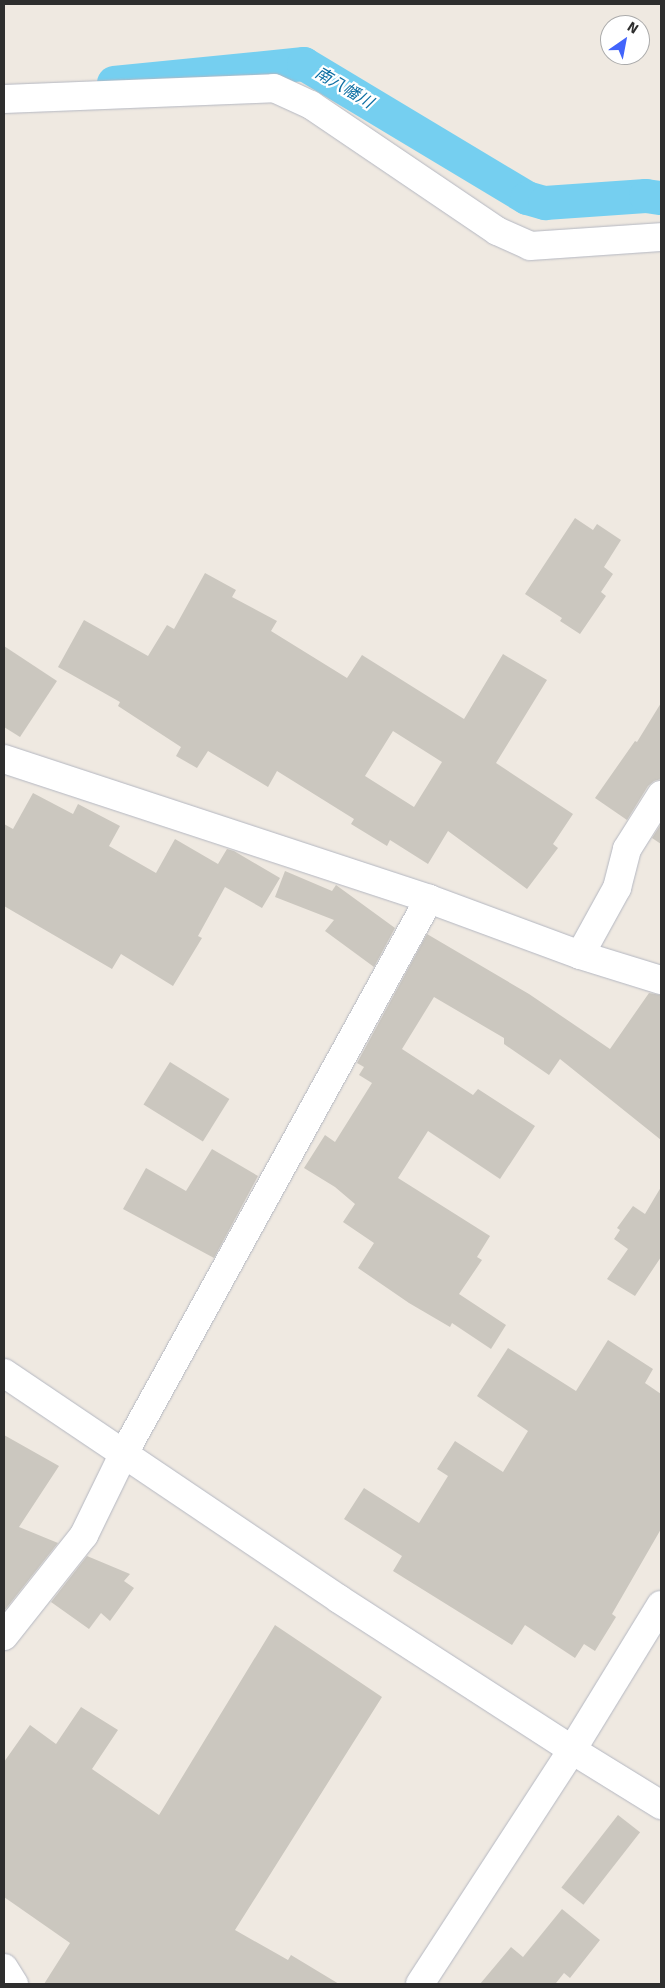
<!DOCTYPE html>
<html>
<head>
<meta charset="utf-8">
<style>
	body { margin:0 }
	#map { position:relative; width:665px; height:1988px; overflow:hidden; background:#efe9e1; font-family:Signika,"Noto Sans JP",sans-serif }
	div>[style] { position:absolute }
	.canal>* { height:34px; margin:-17px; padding:0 17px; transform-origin:17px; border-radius:17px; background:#75cff0 }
	.building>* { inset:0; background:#cbc7bf; transform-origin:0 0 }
	.roads { filter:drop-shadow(0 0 1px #b4b7c1) drop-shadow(0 0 1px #b4b7c1) }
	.street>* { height:28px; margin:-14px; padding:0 14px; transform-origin:14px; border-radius:14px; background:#fff }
	.secondary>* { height:28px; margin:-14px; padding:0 14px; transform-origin:14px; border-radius:14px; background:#fff }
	span { translate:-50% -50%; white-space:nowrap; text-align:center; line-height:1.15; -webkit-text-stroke:4.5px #fff; paint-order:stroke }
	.water-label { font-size:16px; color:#0d6fa3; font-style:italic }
	.frame { position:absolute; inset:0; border:5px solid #2e2e2e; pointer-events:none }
	.north { position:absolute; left:600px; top:15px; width:50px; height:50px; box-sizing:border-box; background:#fff; border:1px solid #ababab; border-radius:50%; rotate:33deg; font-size:14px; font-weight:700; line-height:20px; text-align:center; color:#2e2e2e }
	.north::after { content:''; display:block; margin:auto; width:18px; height:22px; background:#4264fb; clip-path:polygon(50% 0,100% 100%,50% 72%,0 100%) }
</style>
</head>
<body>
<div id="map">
	<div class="canal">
		<i style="left:114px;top:83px;width:191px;rotate:-5.7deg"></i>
		<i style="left:304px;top:64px;width:260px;rotate:31deg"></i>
		<i style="left:527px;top:198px;width:19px;rotate:16deg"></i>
		<i style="left:545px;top:203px;width:101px;rotate:-4deg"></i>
		<i style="left:646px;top:196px;width:15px;rotate:8deg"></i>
	</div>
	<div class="building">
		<i style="clip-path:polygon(575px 518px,593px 530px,597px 524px,621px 540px,604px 567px,613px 574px,601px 592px,606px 596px,580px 634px,560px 621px,562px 618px,525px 594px)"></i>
		<i style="clip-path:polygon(evenodd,205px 573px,236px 590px,232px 597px,277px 621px,271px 631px,347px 678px,362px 655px,464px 719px,503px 654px,547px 680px,496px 763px,573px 814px,553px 844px,558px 848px,527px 889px,448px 831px,428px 864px,390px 840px,387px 846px,351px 824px,354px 819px,277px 771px,268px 787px,208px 751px,197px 768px,176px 756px,181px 747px,118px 706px,120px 702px,58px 667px,84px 620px,148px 656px,167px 625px,174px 629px,205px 573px,393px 731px,442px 762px,414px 807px,365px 776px,393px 731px)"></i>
		<i style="clip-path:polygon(4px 646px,57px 681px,20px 737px,4px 727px)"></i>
		<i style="clip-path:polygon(661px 703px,661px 779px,654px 781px,648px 786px,627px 820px,595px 798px,635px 741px,637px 742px)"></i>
		<i style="clip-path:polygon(33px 793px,73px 814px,78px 804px,120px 826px,109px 846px,156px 873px,175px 839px,218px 864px,227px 849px,234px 851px,280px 878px,262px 908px,225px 887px,198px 936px,202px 938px,173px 986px,121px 954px,112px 969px,4px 906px,4px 824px,13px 829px)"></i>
		<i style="clip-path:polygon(661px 824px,661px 844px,652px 838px)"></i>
		<i style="clip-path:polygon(285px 871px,332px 891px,336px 885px,395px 928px,374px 967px,325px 931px,334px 920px,275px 897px)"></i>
		<i style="clip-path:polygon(427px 934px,529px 994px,610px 1049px,649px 993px,661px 995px,661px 1140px,560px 1059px,549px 1075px,504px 1044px,504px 1038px,434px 997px,402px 1049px,473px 1095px,478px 1089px,535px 1126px,500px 1179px,428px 1131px,398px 1178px,490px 1236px,477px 1257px,482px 1260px,459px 1294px,506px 1325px,491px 1349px,452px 1323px,450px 1327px,409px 1303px,358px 1268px,374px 1243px,343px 1222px,355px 1204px,335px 1187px,304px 1168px,325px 1135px,335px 1142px,372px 1083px,359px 1075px,364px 1067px,357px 1063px)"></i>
		<i style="left:170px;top:1062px;width:70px;height:50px;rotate:32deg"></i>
		<i style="clip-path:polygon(212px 1149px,258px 1176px,214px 1258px,123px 1209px,146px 1168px,186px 1191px)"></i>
		<i style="clip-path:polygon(661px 1187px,661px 1257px,635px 1296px,607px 1279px,628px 1249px,614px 1239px,620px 1230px,617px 1228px,633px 1206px,645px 1214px)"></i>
		<i style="clip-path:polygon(608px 1340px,653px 1369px,645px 1383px,661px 1394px,661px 1529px,612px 1614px,616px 1617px,595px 1651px,584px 1644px,575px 1658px,525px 1625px,512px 1645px,393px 1571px,402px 1556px,344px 1519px,364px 1488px,419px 1523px,448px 1476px,437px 1469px,455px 1441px,503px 1472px,528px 1431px,477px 1396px,508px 1348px,576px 1391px)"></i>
		<i style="clip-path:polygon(4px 1435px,59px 1466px,19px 1527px,58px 1543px,4px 1611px)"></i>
		<i style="clip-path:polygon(87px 1556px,130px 1574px,124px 1581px,134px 1588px,110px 1621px,101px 1613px,89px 1629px,51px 1602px)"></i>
		<i style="clip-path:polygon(275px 1625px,382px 1697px,235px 1930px,288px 1960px,291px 1955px,339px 1984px,44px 1984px,70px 1943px,4px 1897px,4px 1762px,30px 1725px,56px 1744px,81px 1707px,118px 1730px,92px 1769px,159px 1815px)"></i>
		<i style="left:618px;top:1815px;width:28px;height:92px;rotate:38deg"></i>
		<i style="clip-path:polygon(562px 1909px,600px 1940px,570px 1978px,564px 1973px,556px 1983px,558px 1984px,480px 1984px,511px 1947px,523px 1957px)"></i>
	</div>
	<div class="roads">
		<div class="street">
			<i style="left:4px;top:99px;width:270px;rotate:-2.3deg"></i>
			<i style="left:274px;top:88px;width:41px;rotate:24.7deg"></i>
			<i style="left:311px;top:105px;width:225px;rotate:34.1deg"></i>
			<i style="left:497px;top:231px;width:36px;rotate:24deg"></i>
			<i style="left:530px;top:246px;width:131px;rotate:-3.9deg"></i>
			<i style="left:4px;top:759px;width:447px;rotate:18.2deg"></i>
			<i style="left:429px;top:899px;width:161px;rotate:20.3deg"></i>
			<i style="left:580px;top:955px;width:85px;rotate:17.2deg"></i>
			<i style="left:580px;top:955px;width:77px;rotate:-61.1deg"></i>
			<i style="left:617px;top:888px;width:40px;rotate:-75.6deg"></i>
			<i style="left:627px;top:849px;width:64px;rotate:-57.8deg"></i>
			<i style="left:4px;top:1636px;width:129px;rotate:-51.6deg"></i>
			<i style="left:84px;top:1535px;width:89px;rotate:-64deg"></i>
			<i style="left:123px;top:1455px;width:635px;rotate:-61.17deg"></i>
			<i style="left:4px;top:1968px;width:19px;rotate:58deg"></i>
		</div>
		<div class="secondary">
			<i style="left:4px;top:1373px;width:404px;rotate:34deg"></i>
			<i style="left:339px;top:1599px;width:278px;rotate:32.9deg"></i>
			<i style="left:572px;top:1750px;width:105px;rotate:31.7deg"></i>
			<i style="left:420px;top:1984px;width:279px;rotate:-57deg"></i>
			<i style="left:572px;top:1750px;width:170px;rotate:-58.5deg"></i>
		</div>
	</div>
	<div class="water-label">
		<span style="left:344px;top:88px;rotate:31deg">南八幡川</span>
	</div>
	<div class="frame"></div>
	<div class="north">N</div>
</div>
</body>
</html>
